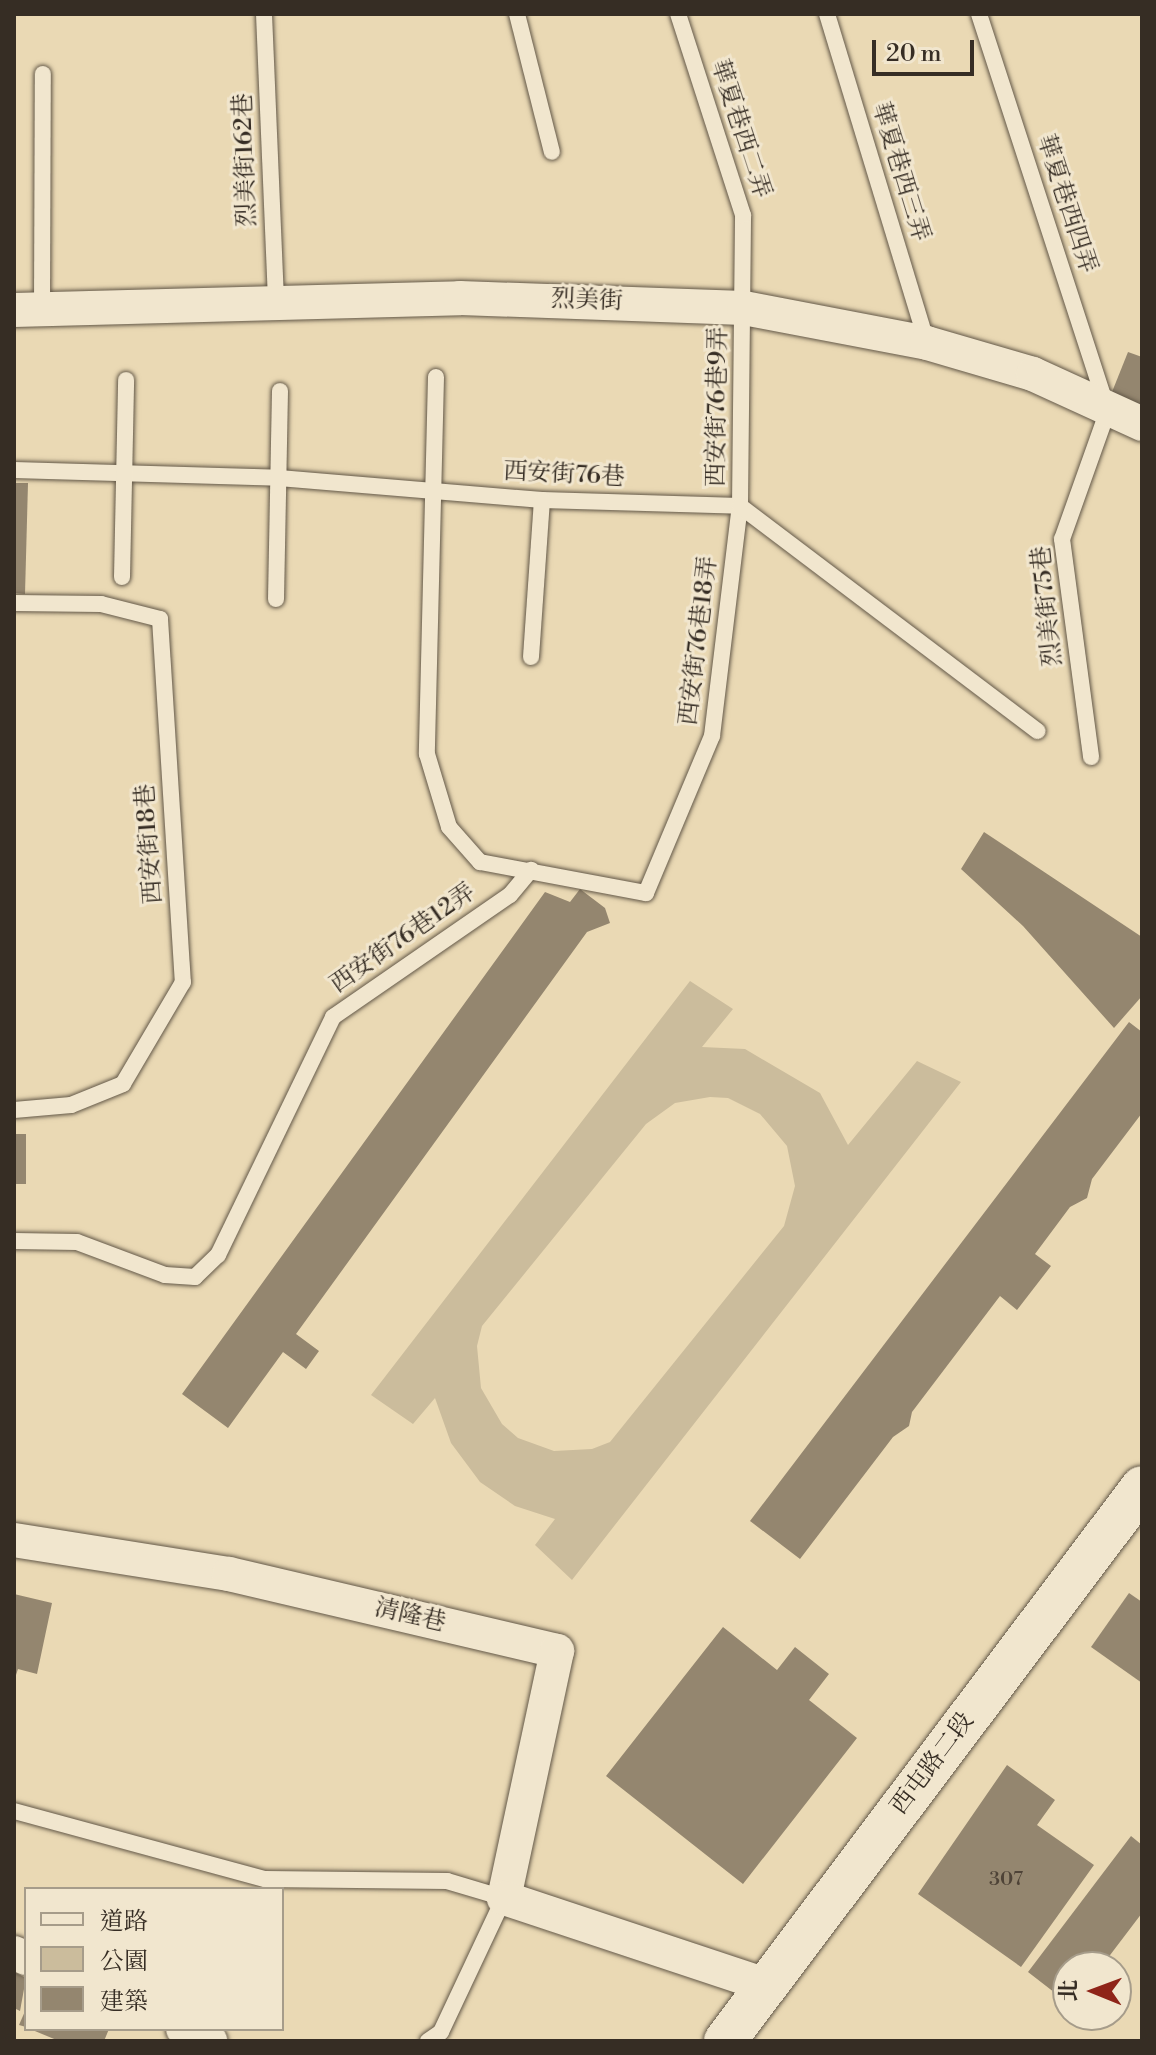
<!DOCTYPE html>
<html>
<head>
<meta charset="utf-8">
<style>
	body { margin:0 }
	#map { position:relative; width:1156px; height:2055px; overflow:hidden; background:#ead9b4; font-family:"Libre Bodoni","Noto Serif TC",serif }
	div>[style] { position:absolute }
	.green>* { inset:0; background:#cbbc9c }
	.building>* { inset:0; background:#94866f; transform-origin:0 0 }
	.roads { filter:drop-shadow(0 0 2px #635848) drop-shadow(0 0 2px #635848) }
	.service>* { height:16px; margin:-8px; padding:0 8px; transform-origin:8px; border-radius:8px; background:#f1e6ce }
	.minor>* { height:34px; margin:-17px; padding:0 17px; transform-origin:17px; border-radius:17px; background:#f1e6ce }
	.tertiary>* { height:42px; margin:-21px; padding:0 21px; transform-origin:21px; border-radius:21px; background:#f1e6ce }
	span { translate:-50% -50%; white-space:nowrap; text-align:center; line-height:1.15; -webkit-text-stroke:6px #f1e6ce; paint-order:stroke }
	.number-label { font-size:20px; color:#4e4337 }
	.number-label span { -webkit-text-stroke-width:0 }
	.street-label { font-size:24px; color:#362d24 }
	.frame { position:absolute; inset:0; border:16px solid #362d24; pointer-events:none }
	.legend { position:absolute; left:24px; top:1887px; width:260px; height:144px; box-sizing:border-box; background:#f1e6ce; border:2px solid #a69c8a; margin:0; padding:10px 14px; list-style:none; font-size:24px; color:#362d24 }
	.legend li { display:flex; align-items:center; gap:16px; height:40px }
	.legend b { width:40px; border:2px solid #a69c8a }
	.north { position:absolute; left:1052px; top:1951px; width:80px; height:80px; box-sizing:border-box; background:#f1e6ce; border:2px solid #a69c8a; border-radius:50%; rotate:271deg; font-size:22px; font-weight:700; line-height:32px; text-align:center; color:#362d24 }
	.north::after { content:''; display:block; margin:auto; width:28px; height:36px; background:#8f2418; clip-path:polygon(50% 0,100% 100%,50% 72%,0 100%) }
	.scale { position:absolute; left:872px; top:40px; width:102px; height:36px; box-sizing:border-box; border:4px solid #362d24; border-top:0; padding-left:10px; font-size:24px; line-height:28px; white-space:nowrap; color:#362d24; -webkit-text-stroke:6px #f1e6ce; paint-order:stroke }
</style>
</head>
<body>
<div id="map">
	<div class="green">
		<i style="clip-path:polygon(evenodd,690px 981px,733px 1009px,702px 1047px,745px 1049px,820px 1093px,848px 1145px,917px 1061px,961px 1082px,572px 1580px,535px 1545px,555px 1519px,515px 1506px,480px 1482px,451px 1443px,435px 1398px,413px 1424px,371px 1395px,690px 981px,710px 1097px,728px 1098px,760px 1114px,787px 1146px,795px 1186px,784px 1226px,610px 1442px,592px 1449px,554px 1451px,518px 1438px,502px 1424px,481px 1388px,477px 1346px,482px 1326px,646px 1124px,675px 1103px,710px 1097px)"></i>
	</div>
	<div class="building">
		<i style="clip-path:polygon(1128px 352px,1142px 357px,1142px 410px,1110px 397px)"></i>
		<i style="clip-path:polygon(14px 483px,28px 483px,25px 594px,14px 593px)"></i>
		<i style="clip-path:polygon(984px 832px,1142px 937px,1142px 996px,1114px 1028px,1023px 926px,961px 869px)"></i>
		<i style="clip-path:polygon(580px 889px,605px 908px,610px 923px,587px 932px,296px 1334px,319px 1351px,306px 1369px,283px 1352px,228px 1428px,182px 1394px,545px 892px,570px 902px)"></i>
		<i style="clip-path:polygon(1129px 1022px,1142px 1032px,1142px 1113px,1092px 1179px,1087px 1198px,1070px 1207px,1035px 1254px,1051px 1266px,1017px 1310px,1000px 1296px,912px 1412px,909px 1426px,893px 1437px,800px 1559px,750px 1521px)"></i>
		<i style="left:14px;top:1134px;width:12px;height:50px"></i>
		<i style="clip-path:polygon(1129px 1593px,1142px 1602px,1142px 1683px,1091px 1647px)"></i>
		<i style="clip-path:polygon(14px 1594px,52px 1603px,37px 1674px,18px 1669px,15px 1678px)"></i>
		<i style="clip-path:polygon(723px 1627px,777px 1670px,795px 1647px,829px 1674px,809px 1700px,857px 1738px,743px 1884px,606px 1776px)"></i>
		<i style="clip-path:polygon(1007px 1765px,1055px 1800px,1037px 1825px,1094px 1865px,1021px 1967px,918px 1894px)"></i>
		<i style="clip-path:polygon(1131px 1836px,1142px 1845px,1142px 1913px,1101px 1967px,1068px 1967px,1068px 2003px,1028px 1972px)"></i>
		<i style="clip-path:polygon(14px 1972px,26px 1978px,20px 2011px,14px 2008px)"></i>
		<i style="clip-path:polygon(26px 2009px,26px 2027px,19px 2025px)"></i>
		<i style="clip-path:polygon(30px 2029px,109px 2029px,104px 2041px,59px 2041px)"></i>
	</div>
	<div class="roads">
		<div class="service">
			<i style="left:264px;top:14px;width:290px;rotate:87.6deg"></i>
			<i style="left:517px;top:14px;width:142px;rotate:75.8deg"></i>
			<i style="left:827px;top:14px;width:344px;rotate:73.1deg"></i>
			<i style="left:979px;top:14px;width:416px;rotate:72deg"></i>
			<i style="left:1108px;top:410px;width:137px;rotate:109.6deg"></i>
			<i style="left:1062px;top:539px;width:220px;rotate:82.4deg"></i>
			<i style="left:42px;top:309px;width:235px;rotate:-89.8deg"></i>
			<i style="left:436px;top:377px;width:377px;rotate:91.4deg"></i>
			<i style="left:427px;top:754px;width:76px;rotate:73.2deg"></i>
			<i style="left:449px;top:827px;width:47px;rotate:48.5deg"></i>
			<i style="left:480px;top:862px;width:169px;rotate:10.6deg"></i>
			<i style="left:646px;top:893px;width:170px;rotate:-67.2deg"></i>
			<i style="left:712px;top:736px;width:232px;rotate:-83.1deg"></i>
			<i style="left:740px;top:506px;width:291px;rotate:-89.4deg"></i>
			<i style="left:743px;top:215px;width:211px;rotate:-107.9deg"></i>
			<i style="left:14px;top:470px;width:265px;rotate:1.7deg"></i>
			<i style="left:279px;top:478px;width:264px;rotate:4.8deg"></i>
			<i style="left:542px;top:500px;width:198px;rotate:1.7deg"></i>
			<i style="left:740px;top:506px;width:373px;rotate:37.1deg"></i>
			<i style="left:122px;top:577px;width:197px;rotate:-88.8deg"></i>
			<i style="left:276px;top:599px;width:208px;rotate:-88.9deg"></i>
			<i style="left:14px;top:603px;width:87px;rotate:0.7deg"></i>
			<i style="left:101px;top:604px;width:61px;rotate:14.3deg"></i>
			<i style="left:160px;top:619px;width:364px;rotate:86.4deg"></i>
			<i style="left:183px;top:982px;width:118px;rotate:120.5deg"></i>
			<i style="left:123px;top:1084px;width:56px;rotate:158deg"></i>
			<i style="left:71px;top:1105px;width:57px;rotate:175deg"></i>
			<i style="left:531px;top:657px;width:157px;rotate:-86deg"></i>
			<i style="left:14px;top:1241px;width:63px;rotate:0.9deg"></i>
			<i style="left:77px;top:1242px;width:94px;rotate:20.6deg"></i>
			<i style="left:165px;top:1275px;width:30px;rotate:4deg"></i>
			<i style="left:195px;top:1277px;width:32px;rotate:-44deg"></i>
			<i style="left:218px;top:1255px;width:264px;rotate:-64.2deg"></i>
			<i style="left:333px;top:1017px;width:215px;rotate:-34.6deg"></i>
			<i style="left:510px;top:895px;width:33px;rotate:-50deg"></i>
			<i style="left:14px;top:1811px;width:260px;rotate:15.2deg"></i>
			<i style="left:265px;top:1879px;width:182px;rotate:0.6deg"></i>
			<i style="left:447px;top:1881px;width:59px;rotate:16.6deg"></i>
			<i style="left:504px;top:1898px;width:148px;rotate:115.2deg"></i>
			<i style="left:441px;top:2032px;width:16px;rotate:145deg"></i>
		</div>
		<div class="minor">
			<i style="left:14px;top:310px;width:446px;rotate:-1.5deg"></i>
			<i style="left:460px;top:298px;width:284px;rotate:2deg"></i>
			<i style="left:744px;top:308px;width:186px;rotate:10.8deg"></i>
			<i style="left:927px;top:343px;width:110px;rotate:16.3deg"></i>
			<i style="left:1033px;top:374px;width:120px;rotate:24.6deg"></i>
			<i style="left:14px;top:1540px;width:218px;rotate:9deg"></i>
			<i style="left:229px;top:1574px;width:337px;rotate:13.2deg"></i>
			<i style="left:557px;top:1651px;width:253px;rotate:102.1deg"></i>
			<i style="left:504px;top:1898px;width:276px;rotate:18.4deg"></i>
			<i style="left:14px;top:1953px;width:13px;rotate:23deg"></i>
			<i style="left:183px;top:2029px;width:30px;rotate:24deg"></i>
		</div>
		<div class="tertiary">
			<i style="left:725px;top:2041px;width:693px;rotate:-53.03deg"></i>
		</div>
	</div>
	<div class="number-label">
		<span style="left:1006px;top:1879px">307</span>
	</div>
	<div class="street-label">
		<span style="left:740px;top:129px;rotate:72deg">華夏巷西二弄</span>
		<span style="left:246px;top:160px;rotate:-92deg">烈美街162巷</span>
		<span style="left:900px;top:172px;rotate:73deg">華夏巷西三弄</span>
		<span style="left:1066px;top:204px;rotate:72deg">華夏巷西四弄</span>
		<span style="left:587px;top:301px;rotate:2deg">烈美街</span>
		<span style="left:718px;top:407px;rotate:-89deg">西安街76巷9弄</span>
		<span style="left:564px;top:475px;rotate:3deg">西安街76巷</span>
		<span style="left:1048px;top:606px;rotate:-96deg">烈美街75巷</span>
		<span style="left:699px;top:641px;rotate:-83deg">西安街76巷18弄</span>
		<span style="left:150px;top:844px;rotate:-94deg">西安街18巷</span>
		<span style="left:403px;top:939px;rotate:-35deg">西安街76巷12弄</span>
		<span style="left:410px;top:1616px;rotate:13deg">清隆巷</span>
		<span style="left:933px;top:1764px;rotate:-53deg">西屯路二段</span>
	</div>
	<div class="frame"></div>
	<ul class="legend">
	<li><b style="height:10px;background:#f1e6ce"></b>道路</li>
	<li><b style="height:22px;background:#cbbc9c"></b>公園</li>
	<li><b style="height:22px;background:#94866f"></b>建築</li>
	</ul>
	<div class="north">北</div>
	<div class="scale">20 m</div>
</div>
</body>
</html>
